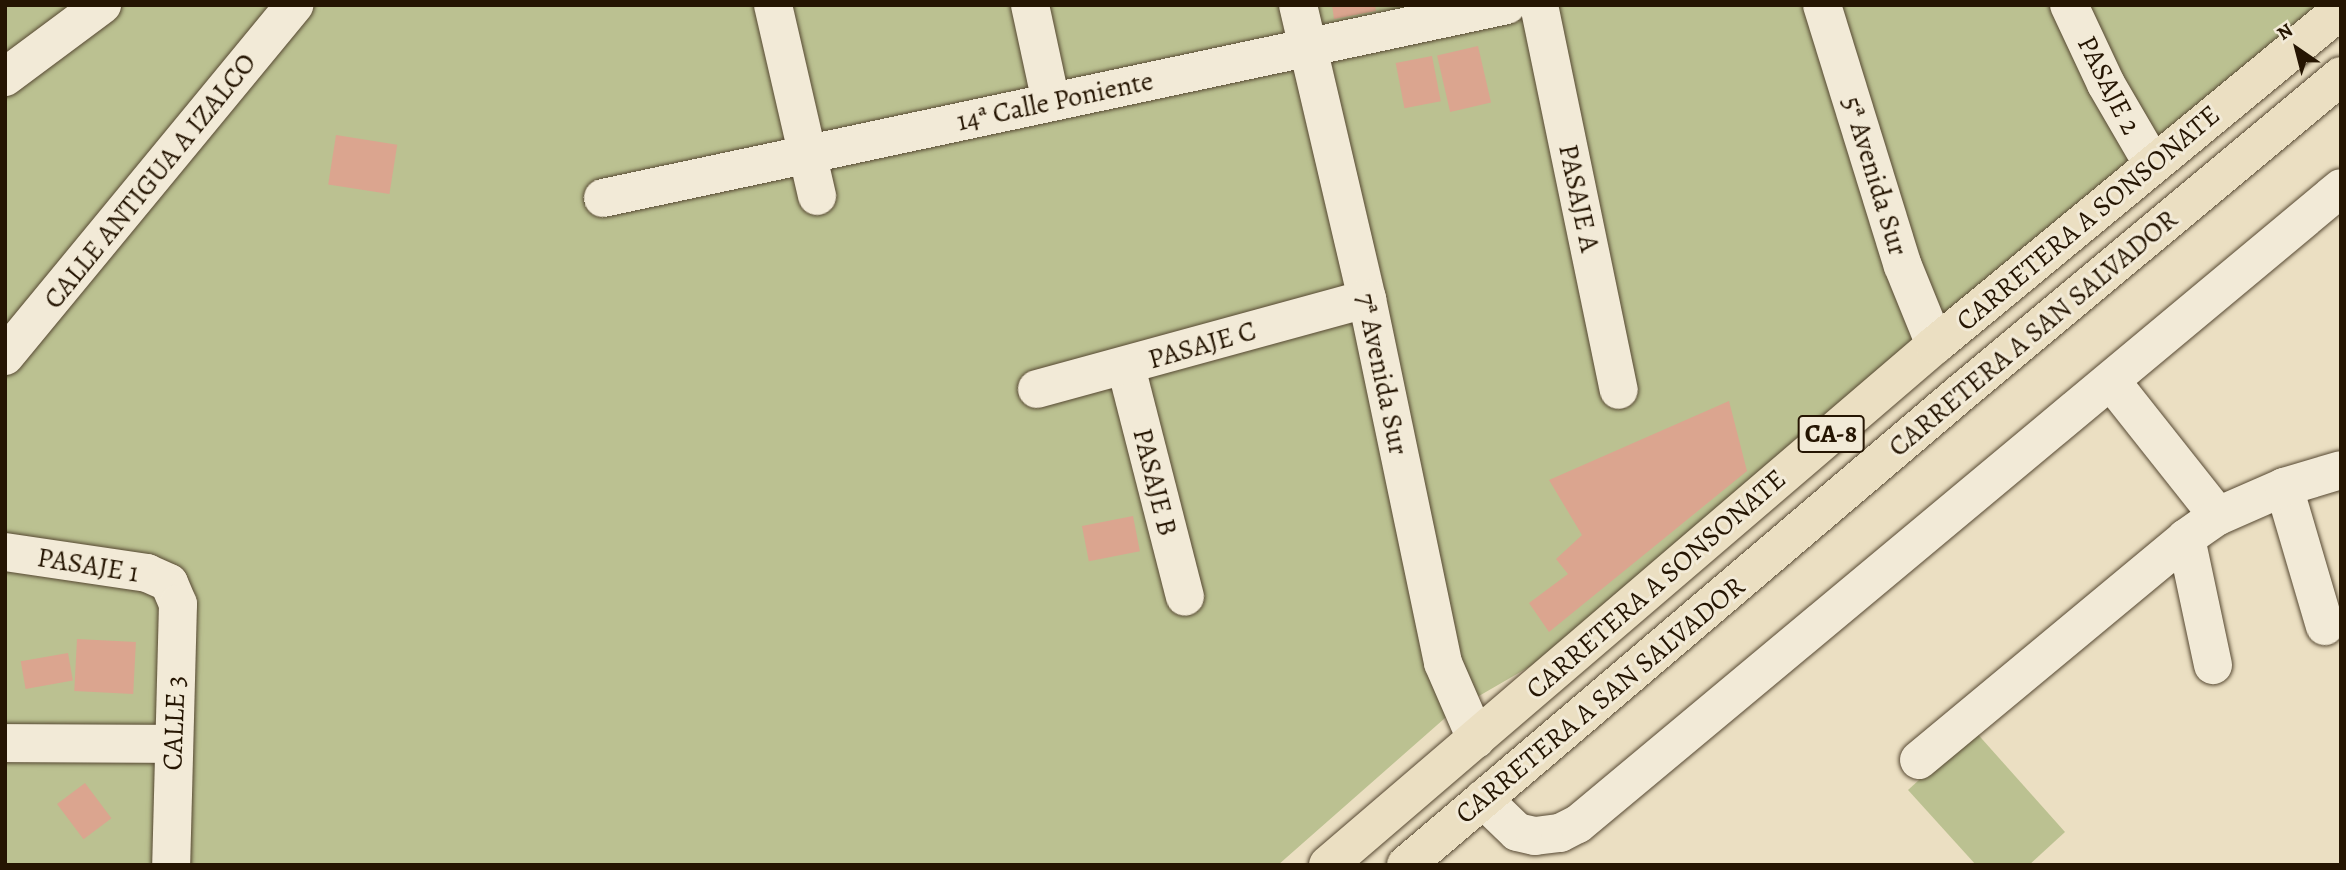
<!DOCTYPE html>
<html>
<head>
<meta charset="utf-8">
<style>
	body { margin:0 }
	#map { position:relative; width:2346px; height:870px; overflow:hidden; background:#ebdfc2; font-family:Alegreya,serif }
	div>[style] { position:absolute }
	.green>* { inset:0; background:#bbc191 }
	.building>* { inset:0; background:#dba58f; transform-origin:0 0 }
	.roads { filter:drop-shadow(0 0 2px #564832) drop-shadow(0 0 2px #564832) }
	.minor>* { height:38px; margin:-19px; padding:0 19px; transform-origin:19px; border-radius:19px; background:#f2ead7 }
	.highway>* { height:38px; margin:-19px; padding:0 19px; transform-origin:19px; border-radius:19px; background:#ebdfc2 }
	span { translate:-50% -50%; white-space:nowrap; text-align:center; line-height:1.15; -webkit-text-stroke:6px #f2ead7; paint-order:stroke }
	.shield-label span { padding:2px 5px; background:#f2ead7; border:2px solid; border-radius:5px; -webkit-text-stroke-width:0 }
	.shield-label { font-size:26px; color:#251502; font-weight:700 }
	.street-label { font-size:28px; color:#251502 }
	.frame { position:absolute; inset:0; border:7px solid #251502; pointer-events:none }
	.north { position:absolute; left:2262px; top:14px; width:70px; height:70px; -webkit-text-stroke:5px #f2ead7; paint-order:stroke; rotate:325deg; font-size:19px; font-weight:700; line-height:28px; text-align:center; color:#251502 }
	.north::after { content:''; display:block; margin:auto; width:24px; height:32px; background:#251502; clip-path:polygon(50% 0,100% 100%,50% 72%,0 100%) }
</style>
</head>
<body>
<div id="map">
	<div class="green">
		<i style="clip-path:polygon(5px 5px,2341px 5px,1548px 656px,1453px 711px,1278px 865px,5px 865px)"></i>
		<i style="clip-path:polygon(1974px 730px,2065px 832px,2029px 865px,1976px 865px,1908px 790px)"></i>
	</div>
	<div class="building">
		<i style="clip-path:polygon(1332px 5px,1375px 5px,1376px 11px,1334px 19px)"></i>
		<i style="left:1478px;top:46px;width:58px;height:42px;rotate:77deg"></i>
		<i style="left:1432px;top:56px;width:46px;height:37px;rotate:79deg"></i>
		<i style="left:336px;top:135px;width:62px;height:50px;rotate:9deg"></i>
		<i style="clip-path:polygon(1729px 401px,1747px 471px,1549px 632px,1529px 603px,1568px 574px,1556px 559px,1582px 535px,1549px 480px)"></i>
		<i style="left:1133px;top:516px;width:36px;height:52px;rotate:79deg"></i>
		<i style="left:77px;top:639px;width:59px;height:52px;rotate:3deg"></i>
		<i style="left:68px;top:653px;width:28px;height:48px;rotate:80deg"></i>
		<i style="left:85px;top:783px;width:44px;height:35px;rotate:53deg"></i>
	</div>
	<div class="roads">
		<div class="minor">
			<i style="left:773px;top:5px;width:196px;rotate:77deg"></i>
			<i style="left:1030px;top:5px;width:99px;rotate:77.8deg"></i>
			<i style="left:1298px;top:5px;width:302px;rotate:76.8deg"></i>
			<i style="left:1367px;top:299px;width:372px;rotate:78.2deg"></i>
			<i style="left:1443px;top:663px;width:83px;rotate:66.5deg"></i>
			<i style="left:1539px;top:5px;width:393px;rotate:78.3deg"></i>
			<i style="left:1822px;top:5px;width:273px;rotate:72.8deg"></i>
			<i style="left:1903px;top:266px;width:85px;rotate:67.9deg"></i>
			<i style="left:2069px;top:5px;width:87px;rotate:64.9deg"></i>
			<i style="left:2106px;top:84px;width:91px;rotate:59.8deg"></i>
			<i style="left:5px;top:77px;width:121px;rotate:-36.6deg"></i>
			<i style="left:603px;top:198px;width:924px;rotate:-12.05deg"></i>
			<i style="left:5px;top:356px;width:455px;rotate:-50.5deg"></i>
			<i style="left:1126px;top:367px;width:237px;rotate:75.6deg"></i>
			<i style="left:2111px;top:381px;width:172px;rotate:51.6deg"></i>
			<i style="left:1037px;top:389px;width:342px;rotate:-15.3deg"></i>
			<i style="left:2284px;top:487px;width:145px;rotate:73.6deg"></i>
			<i style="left:2186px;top:538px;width:130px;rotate:78deg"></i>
			<i style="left:5px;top:552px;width:144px;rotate:8.4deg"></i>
			<i style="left:147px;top:573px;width:24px;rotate:24deg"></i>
			<i style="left:169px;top:583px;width:23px;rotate:67deg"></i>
			<i style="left:178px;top:604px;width:261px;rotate:91.5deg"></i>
			<i style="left:5px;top:743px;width:168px;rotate:0.3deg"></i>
			<i style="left:1919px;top:760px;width:347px;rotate:-39.7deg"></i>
			<i style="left:2186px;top:538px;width:39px;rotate:-35deg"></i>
			<i style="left:2218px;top:516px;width:72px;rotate:-23.7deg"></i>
			<i style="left:2284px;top:487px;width:59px;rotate:-16.6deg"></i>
			<i style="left:1483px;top:799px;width:47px;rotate:44.1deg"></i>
			<i style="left:1517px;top:832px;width:18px;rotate:13deg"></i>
			<i style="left:1535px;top:836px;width:25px;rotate:-7deg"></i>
			<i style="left:1560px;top:833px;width:20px;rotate:-27deg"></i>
			<i style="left:1578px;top:824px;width:993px;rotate:-39.81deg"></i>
		</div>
		<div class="highway">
			<i style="left:1328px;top:865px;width:799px;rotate:-40.59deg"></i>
			<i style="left:1935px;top:345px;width:526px;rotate:-39.53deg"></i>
			<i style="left:1406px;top:865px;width:731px;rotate:-40.4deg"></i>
			<i style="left:1963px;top:391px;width:492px;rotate:-39.8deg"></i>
		</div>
	</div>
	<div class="shield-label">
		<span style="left:1831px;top:434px">CA-8</span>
	</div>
	<div class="street-label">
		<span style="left:2109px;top:85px;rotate:63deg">PASAJE 2</span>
		<span style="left:1055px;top:101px;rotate:-12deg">14ª Calle Poniente</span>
		<span style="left:1875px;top:176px;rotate:73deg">5ª Avenida Sur</span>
		<span style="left:150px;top:181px;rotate:-51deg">CALLE ANTIGUA A IZALCO</span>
		<span style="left:1579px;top:198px;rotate:78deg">PASAJE A</span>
		<span style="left:2088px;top:218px;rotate:-40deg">CARRETERA A SONSONATE</span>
		<span style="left:2033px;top:333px;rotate:-40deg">CARRETERA A SAN SALVADOR</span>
		<span style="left:1202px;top:345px;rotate:-16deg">PASAJE C</span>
		<span style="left:1382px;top:374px;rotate:78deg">7ª Avenida Sur</span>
		<span style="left:1155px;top:482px;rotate:76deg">PASAJE B</span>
		<span style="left:88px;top:565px;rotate:9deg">PASAJE 1</span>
		<span style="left:1656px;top:584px;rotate:-41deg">CARRETERA A SONSONATE</span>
		<span style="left:1600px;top:700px;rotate:-40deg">CARRETERA A SAN SALVADOR</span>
		<span style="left:174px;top:723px;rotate:-88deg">CALLE 3</span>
	</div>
	<div class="frame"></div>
	<div class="north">N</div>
</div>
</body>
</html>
